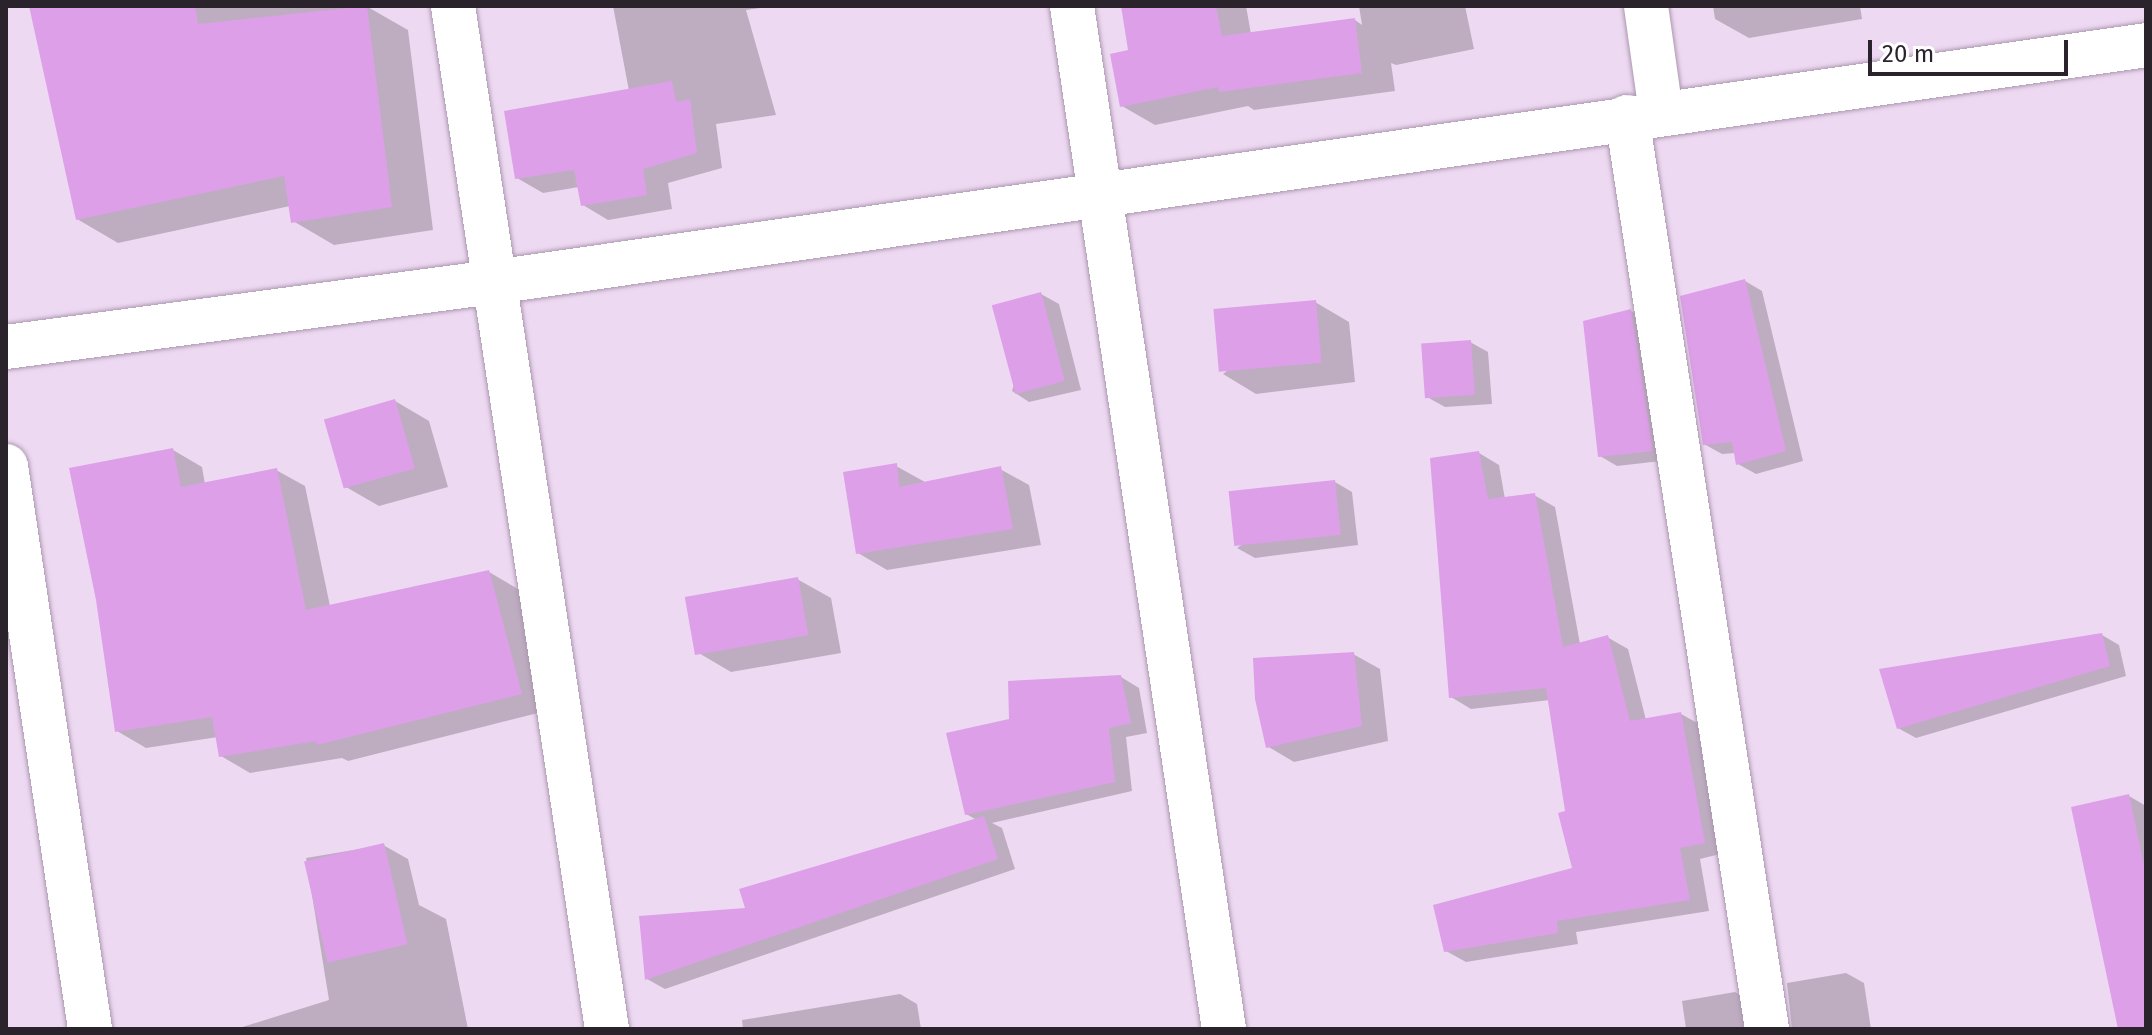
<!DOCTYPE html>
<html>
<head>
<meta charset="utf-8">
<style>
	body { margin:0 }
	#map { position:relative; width:2152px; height:1035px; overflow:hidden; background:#eed9f2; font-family:"Fira Sans",sans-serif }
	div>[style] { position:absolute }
	.shadow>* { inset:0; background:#0003 }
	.building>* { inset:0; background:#dd9fe8; transform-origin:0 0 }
	.roads { filter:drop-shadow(0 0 2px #ab97af) drop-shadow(0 0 2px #ab97af) }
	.minor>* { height:44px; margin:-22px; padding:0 22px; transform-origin:22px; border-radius:22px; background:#fff }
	span { translate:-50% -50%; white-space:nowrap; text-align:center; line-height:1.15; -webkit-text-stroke:6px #fff; paint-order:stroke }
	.frame { position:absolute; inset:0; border:8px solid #2b232c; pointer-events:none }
	.scale { position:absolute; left:1868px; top:40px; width:200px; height:36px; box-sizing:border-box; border:4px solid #2b232c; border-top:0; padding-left:10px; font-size:24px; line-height:28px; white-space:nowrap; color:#2b232c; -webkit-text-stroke:6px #fff; paint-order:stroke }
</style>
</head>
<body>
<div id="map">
	<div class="shadow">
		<i style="clip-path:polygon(31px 6px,366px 6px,408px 30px,433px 230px,334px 245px,293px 221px,290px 206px,118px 243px,77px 219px)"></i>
		<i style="clip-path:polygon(613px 6px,775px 6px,746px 10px,776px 115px,716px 124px,722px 168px,668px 183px,672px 209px,608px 220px,583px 205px,579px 187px,543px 193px,517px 178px,629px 91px)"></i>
		<i style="clip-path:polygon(1123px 6px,1246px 6px,1251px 34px,1355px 20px,1362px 25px,1359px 6px,1465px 6px,1474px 49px,1396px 65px,1391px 63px,1395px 91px,1254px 110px,1248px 106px,1155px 125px,1122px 106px,1131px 52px)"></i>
		<i style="clip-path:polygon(1713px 6px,1860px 6px,1862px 19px,1749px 38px,1715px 19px)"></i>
		<i style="clip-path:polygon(1745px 281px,1762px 291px,1803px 461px,1756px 474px,1738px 464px,1736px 453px,1722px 454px,1704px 444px)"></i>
		<i style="clip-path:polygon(1041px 294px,1059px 304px,1081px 390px,1029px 402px,1012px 391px)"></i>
		<i style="clip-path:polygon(1315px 302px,1349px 322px,1355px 382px,1256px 394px,1223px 374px)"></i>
		<i style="clip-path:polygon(1631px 311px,1648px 321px,1670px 460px,1617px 466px,1600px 456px)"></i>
		<i style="clip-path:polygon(1470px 342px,1488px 352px,1492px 404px,1445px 407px,1427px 397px)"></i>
		<i style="clip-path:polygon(395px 401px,429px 421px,448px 487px,379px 506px,346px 487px)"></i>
		<i style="clip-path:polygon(173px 450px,202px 467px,205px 484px,276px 470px,305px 486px,330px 606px,489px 572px,518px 589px,550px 710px,348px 761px,342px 758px,250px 773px,221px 756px,218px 737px,146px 748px,117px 731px)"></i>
		<i style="clip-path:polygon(1479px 453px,1499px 465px,1505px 499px,1534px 495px,1555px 507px,1580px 644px,1607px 637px,1628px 649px,1646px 720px,1681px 714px,1701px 725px,1724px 853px,1700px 859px,1709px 911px,1576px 932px,1578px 944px,1466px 962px,1446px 951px,1574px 869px,1550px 700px,1471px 709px,1451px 697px)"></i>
		<i style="clip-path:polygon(896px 466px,925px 482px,1000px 469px,1029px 485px,1041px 545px,887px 570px,858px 553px)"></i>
		<i style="clip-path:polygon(1335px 482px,1352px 492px,1358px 545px,1255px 558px,1237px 548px)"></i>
		<i style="clip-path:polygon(797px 579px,831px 598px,841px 653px,731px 672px,697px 652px)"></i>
		<i style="clip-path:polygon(2102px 635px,2119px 645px,2126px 676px,1916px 738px,1898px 728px)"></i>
		<i style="clip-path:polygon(1353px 654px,1380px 669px,1388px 741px,1294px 762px,1267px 746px)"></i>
		<i style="clip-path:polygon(1121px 677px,1139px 688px,1147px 733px,1126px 737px,1132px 791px,992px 823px,1002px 828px,1015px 869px,665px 989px,647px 979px,748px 909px,977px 820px,966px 814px,1011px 720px)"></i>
		<i style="clip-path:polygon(2129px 796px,2146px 806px,2146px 998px)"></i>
		<i style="clip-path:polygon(383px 845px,408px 859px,419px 905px,446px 919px,468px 1029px,236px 1029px,329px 1000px,306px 858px)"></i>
		<i style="clip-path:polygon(1846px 973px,1864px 983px,1871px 1029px,1792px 1029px,1787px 983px)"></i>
		<i style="clip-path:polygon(1735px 992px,1753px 1002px,1759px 1029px,1686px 1029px,1682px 1001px)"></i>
		<i style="clip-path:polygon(900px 994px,917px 1004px,921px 1029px,743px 1029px,742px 1020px)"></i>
	</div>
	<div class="building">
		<i style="clip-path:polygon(29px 6px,195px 6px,198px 24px,367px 6px,392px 207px,291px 223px,284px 176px,76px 220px)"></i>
		<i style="clip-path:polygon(1121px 6px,1216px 6px,1222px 36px,1355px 18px,1362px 73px,1219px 92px,1218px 87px,1120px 107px,1110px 54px,1128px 50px)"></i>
		<i style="clip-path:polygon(672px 81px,676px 102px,690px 99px,697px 153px,643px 169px,647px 195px,581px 206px,574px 170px,515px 179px,504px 111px)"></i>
		<i style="clip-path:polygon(1745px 279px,1786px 451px,1736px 465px,1732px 442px,1703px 445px,1680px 296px)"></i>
		<i style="left:1041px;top:292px;width:92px;height:51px;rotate:75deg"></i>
		<i style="left:1316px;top:300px;width:63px;height:103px;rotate:85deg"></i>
		<i style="clip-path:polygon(1631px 309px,1653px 451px,1598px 457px,1583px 321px)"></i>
		<i style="left:1471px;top:340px;width:55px;height:50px;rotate:86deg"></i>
		<i style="left:395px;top:399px;width:72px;height:74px;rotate:74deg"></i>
		<i style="clip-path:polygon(173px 448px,181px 487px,277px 468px,306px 610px,489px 570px,522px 694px,317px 745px,316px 741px,219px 757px,212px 717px,115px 732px,96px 600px,69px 468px)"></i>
		<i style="clip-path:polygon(1479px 451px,1488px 499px,1535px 493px,1563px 647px,1608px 635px,1630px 721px,1681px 712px,1705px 843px,1680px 848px,1690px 900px,1557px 921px,1558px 933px,1444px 952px,1433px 905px,1572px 868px,1558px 813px,1565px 811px,1546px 688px,1449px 698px,1430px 458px)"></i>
		<i style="clip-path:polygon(897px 463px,899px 487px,1001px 466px,1013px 529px,856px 554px,843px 472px)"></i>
		<i style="left:1335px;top:480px;width:55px;height:107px;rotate:84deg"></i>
		<i style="left:798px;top:577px;width:59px;height:115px;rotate:80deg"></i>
		<i style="clip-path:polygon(2102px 633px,2110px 666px,1897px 729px,1879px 669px)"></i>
		<i style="clip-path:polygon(1354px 652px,1362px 726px,1266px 748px,1255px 699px,1253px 658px)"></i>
		<i style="clip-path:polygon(1121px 675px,1131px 723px,1109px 728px,1115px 782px,965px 815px,946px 733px,1009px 719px,1008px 681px)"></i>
		<i style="clip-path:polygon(2129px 794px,2146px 875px,2146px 1029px,2118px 1029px,2071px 807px)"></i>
		<i style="clip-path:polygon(984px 816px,998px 859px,645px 980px,639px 916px,745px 908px,739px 889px)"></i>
		<i style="left:384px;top:843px;width:104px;height:82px;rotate:77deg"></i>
	</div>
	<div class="roads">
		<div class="minor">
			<i style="left:453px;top:6px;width:1035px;rotate:81.44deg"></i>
			<i style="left:1072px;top:6px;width:1034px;rotate:81.55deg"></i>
			<i style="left:1646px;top:6px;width:108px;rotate:82deg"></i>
			<i style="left:1627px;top:117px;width:923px;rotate:81.27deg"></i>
			<i style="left:6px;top:347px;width:492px;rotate:-7.6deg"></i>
			<i style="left:494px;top:282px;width:1669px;rotate:-8.16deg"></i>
			<i style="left:6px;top:466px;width:569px;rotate:81.51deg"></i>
		</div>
	</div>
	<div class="frame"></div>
	<div class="scale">20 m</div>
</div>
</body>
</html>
